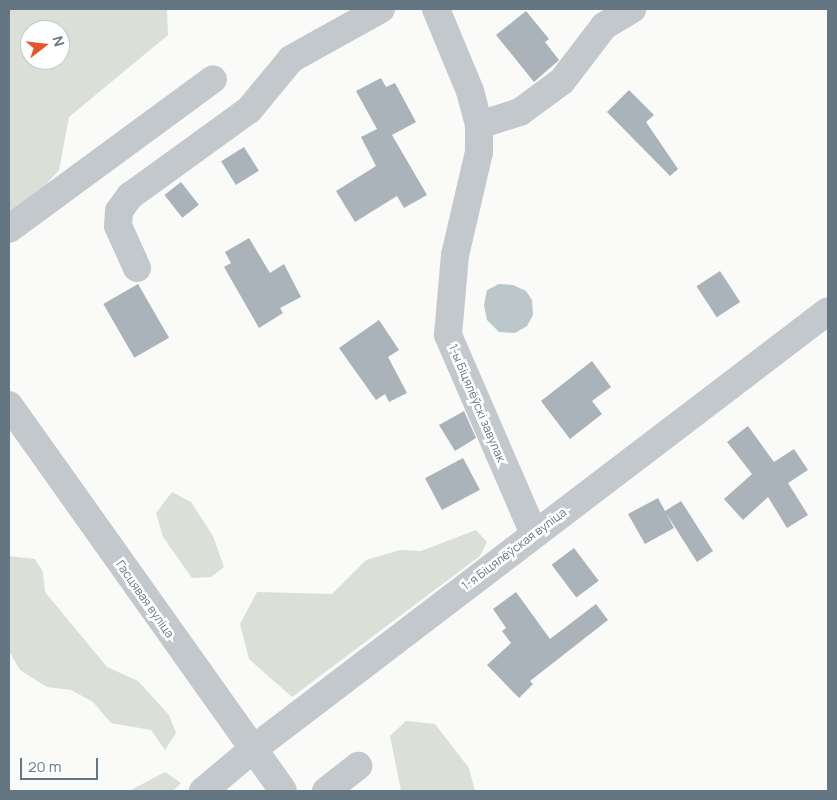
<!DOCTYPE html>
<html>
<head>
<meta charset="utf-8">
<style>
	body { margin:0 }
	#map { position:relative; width:837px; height:800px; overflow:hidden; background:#fafaf8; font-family:Manrope,sans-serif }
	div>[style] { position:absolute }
	.green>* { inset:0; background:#dadfd7 }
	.water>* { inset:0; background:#bbc7cb }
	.building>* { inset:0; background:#aab3b9; transform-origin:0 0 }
	.minor>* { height:28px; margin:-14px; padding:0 14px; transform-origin:14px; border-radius:14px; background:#c3c8cc }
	span { translate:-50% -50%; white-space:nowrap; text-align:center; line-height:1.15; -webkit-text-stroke:5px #fff; paint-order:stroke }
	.street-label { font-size:12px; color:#657683 }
	.frame { position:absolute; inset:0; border:10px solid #657683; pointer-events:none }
	.north { position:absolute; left:20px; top:20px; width:50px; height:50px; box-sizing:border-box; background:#fff; border:1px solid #c1c8cd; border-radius:50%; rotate:74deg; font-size:14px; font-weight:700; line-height:20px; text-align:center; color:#657683 }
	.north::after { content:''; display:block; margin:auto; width:18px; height:22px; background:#e4572e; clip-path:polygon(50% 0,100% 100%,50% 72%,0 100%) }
	.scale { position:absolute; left:20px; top:758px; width:78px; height:22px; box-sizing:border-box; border:2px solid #657683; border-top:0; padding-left:6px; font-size:15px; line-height:18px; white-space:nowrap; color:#657683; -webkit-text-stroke:4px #fff; paint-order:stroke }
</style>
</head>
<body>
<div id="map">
	<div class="green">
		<i style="clip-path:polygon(evenodd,9px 9px,167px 9px,168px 35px,69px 117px,59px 170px,20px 213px,9px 218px,9px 9px,30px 30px,60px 30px,60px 60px,30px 60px,30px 30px)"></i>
		<i style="clip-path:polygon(172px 492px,191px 502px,213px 536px,224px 567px,211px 577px,192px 578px,163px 537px,156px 513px)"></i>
		<i style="clip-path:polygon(476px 530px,487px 542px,480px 556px,292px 697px,249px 659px,240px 624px,257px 592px,332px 594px,366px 560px,400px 550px,421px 551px)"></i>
		<i style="clip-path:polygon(9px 556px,35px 559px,43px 572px,45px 592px,107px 667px,138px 681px,169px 715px,176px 733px,165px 750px,151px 730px,111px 723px,93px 702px,71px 690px,47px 687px,20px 670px,9px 651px)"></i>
		<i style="clip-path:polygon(406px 721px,435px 724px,469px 768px,475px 791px,401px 791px,390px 736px)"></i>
		<i style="clip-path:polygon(165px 772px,181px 783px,173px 791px,129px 791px)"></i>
	</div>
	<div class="water">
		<i style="clip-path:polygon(499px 284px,513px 285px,526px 291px,532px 300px,533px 315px,527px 326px,515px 333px,499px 332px,487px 320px,484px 305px,487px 290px)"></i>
	</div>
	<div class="building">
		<i style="clip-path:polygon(526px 11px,549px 39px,545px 42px,559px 60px,534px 82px,496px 35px)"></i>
		<i style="clip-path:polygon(381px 78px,386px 87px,395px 83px,416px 122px,392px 135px,427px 195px,404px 208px,397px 196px,355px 222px,336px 191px,376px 166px,361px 137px,377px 129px,356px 91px)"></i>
		<i style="clip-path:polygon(629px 90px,654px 115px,646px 122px,678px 169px,670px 176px,607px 112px)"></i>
		<i style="left:244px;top:147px;width:28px;height:27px;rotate:58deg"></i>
		<i style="left:181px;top:182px;width:29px;height:21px;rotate:52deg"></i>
		<i style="clip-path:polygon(249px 238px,270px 273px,284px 264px,301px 297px,280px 308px,283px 313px,259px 328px,224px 267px,231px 263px,225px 252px)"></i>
		<i style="left:720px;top:271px;width:37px;height:28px;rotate:57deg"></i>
		<i style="left:138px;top:284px;width:62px;height:40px;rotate:60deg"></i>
		<i style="clip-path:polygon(379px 320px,399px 350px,388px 357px,407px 393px,389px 402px,385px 394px,376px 400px,339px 348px)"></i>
		<i style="clip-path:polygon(592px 361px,611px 387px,592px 401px,602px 414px,570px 439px,541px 401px)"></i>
		<i style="clip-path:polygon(464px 411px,476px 438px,455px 451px,439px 425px)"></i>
		<i style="clip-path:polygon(748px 426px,774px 462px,794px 449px,808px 470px,788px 483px,808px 515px,787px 528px,768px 497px,743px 520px,724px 499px,752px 474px,727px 442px)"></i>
		<i style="left:463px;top:458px;width:36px;height:43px;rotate:62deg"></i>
		<i style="clip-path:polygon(658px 498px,665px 511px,681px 501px,713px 551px,697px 562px,666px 513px,674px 528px,645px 544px,628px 514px)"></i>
		<i style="left:574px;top:548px;width:41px;height:28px;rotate:53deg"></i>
		<i style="clip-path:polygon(516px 592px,550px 639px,596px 604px,608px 620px,530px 681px,533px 684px,519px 698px,487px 665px,511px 643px,502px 631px,506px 628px,493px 609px)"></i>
	</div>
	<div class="minor">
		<i style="left:436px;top:9px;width:89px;rotate:67.5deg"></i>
		<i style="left:470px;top:91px;width:35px;rotate:75deg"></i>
		<i style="left:479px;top:125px;width:27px;rotate:90deg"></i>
		<i style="left:479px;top:152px;width:106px;rotate:103.1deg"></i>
		<i style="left:455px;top:255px;width:80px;rotate:95deg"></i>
		<i style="left:448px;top:335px;width:217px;rotate:66.6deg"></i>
		<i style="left:479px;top:125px;width:43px;rotate:-17.6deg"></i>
		<i style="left:520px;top:112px;width:52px;rotate:-36.4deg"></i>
		<i style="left:562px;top:81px;width:69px;rotate:-52.6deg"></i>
		<i style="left:604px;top:26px;width:33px;rotate:-31deg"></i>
		<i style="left:9px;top:229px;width:253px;rotate:-36.3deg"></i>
		<i style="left:137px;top:268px;width:46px;rotate:-114.3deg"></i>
		<i style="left:118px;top:226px;width:15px;rotate:-86deg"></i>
		<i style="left:119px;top:211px;width:19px;rotate:-54deg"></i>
		<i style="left:130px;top:196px;width:147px;rotate:-35.9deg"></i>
		<i style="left:249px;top:110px;width:66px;rotate:-50.5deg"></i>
		<i style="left:291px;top:59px;width:103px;rotate:-29.1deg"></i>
		<i style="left:9px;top:405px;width:473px;rotate:54.6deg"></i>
		<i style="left:203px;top:791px;width:64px;rotate:-39.9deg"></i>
		<i style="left:252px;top:750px;width:724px;rotate:-37.31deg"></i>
		<i style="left:326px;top:791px;width:41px;rotate:-38deg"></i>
	</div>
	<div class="street-label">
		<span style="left:477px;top:403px;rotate:67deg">1-ы Біцялёўскі завулак</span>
		<span style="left:514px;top:549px;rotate:-37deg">1-я Біцялёўская вуліца</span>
		<span style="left:145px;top:599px;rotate:55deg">Гасцявая вуліца</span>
	</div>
	<div class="frame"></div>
	<div class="north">N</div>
	<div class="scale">20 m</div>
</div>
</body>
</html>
